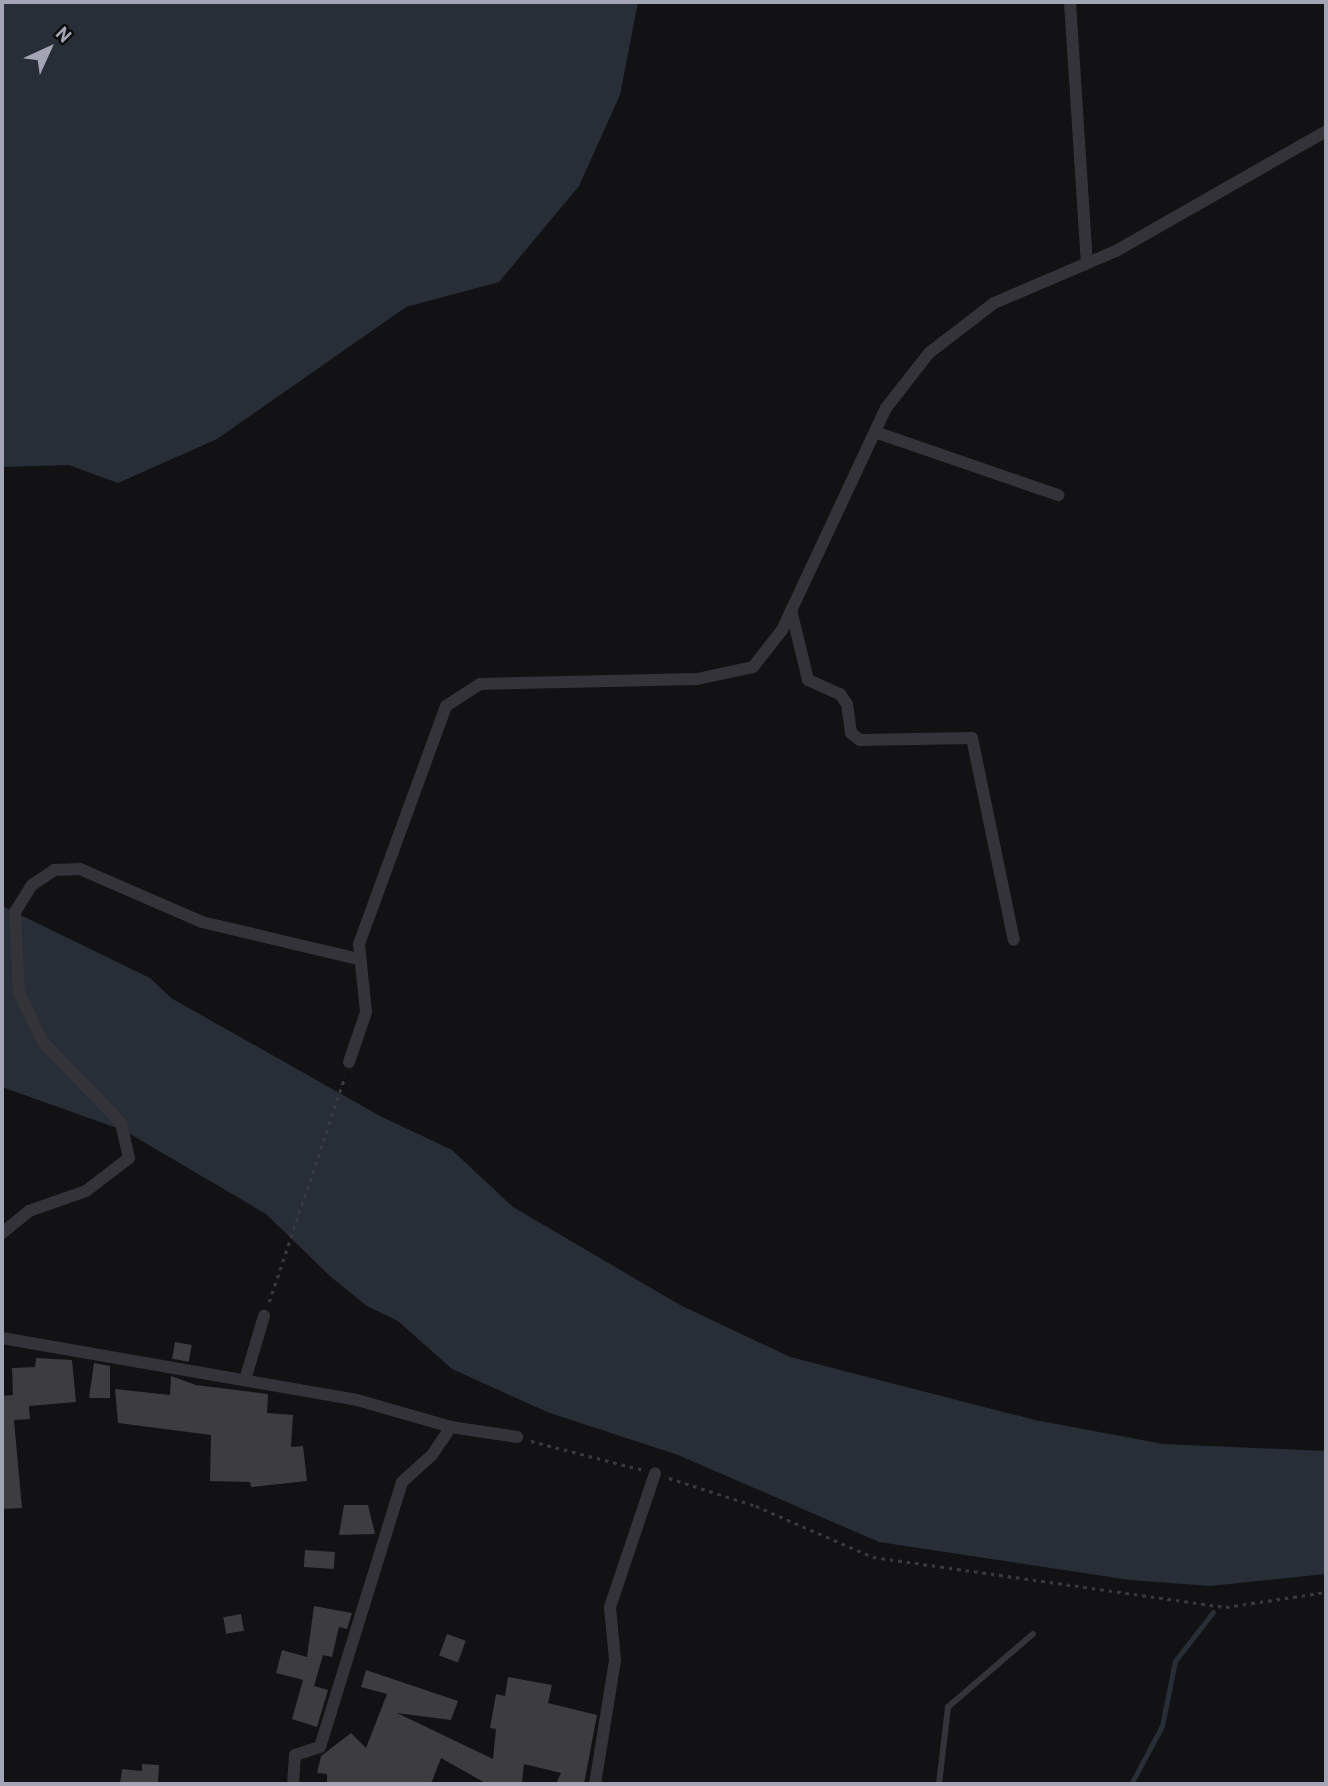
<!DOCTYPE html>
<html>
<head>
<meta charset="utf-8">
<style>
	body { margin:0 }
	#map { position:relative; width:1328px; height:1786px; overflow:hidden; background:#121214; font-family:Barlow,sans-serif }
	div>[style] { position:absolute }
	.water>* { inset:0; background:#282e37 }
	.stream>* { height:5px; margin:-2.5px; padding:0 2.5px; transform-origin:2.5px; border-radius:2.5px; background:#282e37 }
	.building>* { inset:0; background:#3c3c41; transform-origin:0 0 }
	.path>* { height:2.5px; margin-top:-1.25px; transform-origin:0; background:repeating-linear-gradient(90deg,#393a40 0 3.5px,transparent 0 8.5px) }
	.lane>* { height:6px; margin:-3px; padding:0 3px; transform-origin:3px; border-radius:3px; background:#333339 }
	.street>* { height:12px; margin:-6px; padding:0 6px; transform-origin:6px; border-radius:6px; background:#333339 }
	span { translate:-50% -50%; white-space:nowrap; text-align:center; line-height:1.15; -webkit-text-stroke:5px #0d0d0e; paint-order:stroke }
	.frame { position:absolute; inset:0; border:4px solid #a3a5b5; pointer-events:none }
	.north { position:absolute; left:14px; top:14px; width:70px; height:70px; -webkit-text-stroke:5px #0d0d0e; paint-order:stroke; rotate:45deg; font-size:19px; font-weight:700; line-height:28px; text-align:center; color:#a3a5b5 }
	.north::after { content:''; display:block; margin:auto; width:24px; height:32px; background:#a3a5b5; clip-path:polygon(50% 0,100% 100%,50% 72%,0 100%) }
</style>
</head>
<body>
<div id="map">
	<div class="water">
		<i style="clip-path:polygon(2px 2px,638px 2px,620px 95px,579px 186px,499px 282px,406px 307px,217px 439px,118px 483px,69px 465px,2px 467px)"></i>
		<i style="clip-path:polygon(2px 906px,150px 978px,171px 998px,380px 1116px,452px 1150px,513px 1207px,680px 1305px,790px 1357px,1035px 1420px,1163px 1444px,1326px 1451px,1326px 1574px,1210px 1586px,1130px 1580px,879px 1542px,678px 1455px,547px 1412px,452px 1369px,398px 1321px,367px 1306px,331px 1277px,266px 1214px,125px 1131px,2px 1087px)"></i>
	</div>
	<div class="stream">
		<i style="left:1131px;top:1784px;width:66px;rotate:-61.9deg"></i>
		<i style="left:1162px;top:1726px;width:66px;rotate:-78.7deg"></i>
		<i style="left:1175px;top:1661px;width:62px;rotate:-52.2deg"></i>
	</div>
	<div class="building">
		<i style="left:175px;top:1342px;width:17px;height:17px;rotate:10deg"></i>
		<i style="clip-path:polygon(36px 1358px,72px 1360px,76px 1402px,29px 1406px,30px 1419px,14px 1420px,22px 1508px,2px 1509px,2px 1396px,13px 1395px,12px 1368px,35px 1367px)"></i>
		<i style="clip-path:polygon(94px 1363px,110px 1366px,110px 1398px,89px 1398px)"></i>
		<i style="clip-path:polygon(171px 1376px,196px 1385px,268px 1394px,267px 1413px,293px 1415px,291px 1447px,303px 1446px,307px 1481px,251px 1487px,250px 1482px,210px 1481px,211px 1435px,118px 1423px,115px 1389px,170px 1395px)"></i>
		<i style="clip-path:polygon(344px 1505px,368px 1505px,375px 1534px,339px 1535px)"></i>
		<i style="left:305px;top:1550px;width:30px;height:17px;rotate:4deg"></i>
		<i style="clip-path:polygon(314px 1606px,352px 1613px,347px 1629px,339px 1627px,332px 1657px,323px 1655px,314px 1686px,328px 1690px,317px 1727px,292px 1719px,303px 1680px,276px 1673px,282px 1650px,307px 1657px)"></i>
		<i style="left:241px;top:1614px;width:17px;height:18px;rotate:80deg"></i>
		<i style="left:447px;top:1634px;width:20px;height:23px;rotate:20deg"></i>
		<i style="clip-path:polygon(366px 1670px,458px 1701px,451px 1720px,397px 1713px,493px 1759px,496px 1729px,490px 1728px,496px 1694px,505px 1696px,508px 1677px,552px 1685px,548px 1703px,597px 1715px,584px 1784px,556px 1784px,561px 1773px,524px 1764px,522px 1784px,487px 1784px,441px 1758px,431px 1784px,327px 1784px,327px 1774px,317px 1773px,321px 1756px,351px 1733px,366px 1748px,387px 1694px,361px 1687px)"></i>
		<i style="clip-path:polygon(142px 1764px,159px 1765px,158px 1784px,120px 1784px,122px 1769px,142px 1771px)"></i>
	</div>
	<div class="path">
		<i style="left:269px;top:1302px;width:238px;rotate:-71.4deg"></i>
		<i style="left:531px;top:1441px;width:116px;rotate:14.5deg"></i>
		<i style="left:669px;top:1478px;width:91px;rotate:17.8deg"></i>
		<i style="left:756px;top:1506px;width:128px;rotate:23.6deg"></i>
		<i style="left:873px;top:1557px;width:357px;rotate:8.1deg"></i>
		<i style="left:1226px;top:1607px;width:101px;rotate:-8.5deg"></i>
	</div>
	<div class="lane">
		<i style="left:939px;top:1784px;width:78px;rotate:-83.3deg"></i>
		<i style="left:948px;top:1707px;width:112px;rotate:-40.7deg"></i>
	</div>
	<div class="street">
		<i style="left:1070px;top:2px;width:262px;rotate:86.3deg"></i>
		<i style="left:875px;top:432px;width:194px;rotate:19deg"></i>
		<i style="left:791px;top:610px;width:72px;rotate:76.3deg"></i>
		<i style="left:808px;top:680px;width:35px;rotate:24deg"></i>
		<i style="left:840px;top:694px;width:12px;rotate:55deg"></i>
		<i style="left:847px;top:704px;width:29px;rotate:82deg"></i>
		<i style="left:851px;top:733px;width:11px;rotate:38deg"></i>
		<i style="left:860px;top:740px;width:112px;rotate:-1deg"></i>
		<i style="left:972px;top:738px;width:206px;rotate:78.3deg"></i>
		<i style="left:349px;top:1062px;width:53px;rotate:-71.2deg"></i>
		<i style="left:366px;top:1012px;width:68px;rotate:-95.9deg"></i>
		<i style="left:359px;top:944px;width:253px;rotate:-69.9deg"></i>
		<i style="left:446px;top:706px;width:40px;rotate:-32.9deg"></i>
		<i style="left:480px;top:684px;width:217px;rotate:-1.3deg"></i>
		<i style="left:697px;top:679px;width:57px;rotate:-12.1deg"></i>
		<i style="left:753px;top:667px;width:47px;rotate:-51.9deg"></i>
		<i style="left:782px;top:630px;width:245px;rotate:-64.9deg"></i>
		<i style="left:886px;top:408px;width:70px;rotate:-52deg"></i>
		<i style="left:929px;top:353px;width:82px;rotate:-37.6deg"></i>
		<i style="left:994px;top:303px;width:133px;rotate:-23.1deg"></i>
		<i style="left:1116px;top:251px;width:242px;rotate:-29.7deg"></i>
		<i style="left:2px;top:1233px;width:35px;rotate:-39deg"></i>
		<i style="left:29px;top:1211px;width:60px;rotate:-19.3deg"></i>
		<i style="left:86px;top:1191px;width:54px;rotate:-37.5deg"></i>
		<i style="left:129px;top:1158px;width:36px;rotate:-103deg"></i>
		<i style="left:121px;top:1123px;width:112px;rotate:-133.9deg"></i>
		<i style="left:43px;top:1042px;width:55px;rotate:-116.1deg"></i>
		<i style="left:19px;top:993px;width:81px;rotate:-92.8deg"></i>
		<i style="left:15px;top:912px;width:32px;rotate:-58deg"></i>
		<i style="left:32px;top:885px;width:27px;rotate:-34deg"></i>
		<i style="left:54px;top:870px;width:26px;rotate:-2deg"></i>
		<i style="left:80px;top:869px;width:133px;rotate:23.5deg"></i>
		<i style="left:202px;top:922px;width:160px;rotate:13.3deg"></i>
		<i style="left:2px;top:1338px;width:360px;rotate:9.9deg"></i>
		<i style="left:357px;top:1400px;width:98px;rotate:16deg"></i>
		<i style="left:451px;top:1427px;width:67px;rotate:8.6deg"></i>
		<i style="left:245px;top:1380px;width:67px;rotate:-73.5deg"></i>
		<i style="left:293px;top:1784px;width:29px;rotate:-86deg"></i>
		<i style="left:295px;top:1755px;width:26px;rotate:-18deg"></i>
		<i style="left:320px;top:1747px;width:277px;rotate:-72.8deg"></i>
		<i style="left:402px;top:1482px;width:40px;rotate:-42deg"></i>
		<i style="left:432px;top:1455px;width:34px;rotate:-56deg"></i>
		<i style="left:595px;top:1784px;width:126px;rotate:-80.8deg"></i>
		<i style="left:615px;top:1660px;width:53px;rotate:-95.4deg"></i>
		<i style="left:610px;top:1607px;width:141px;rotate:-71.4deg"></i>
	</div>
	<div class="frame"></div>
	<div class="north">N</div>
</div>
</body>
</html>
